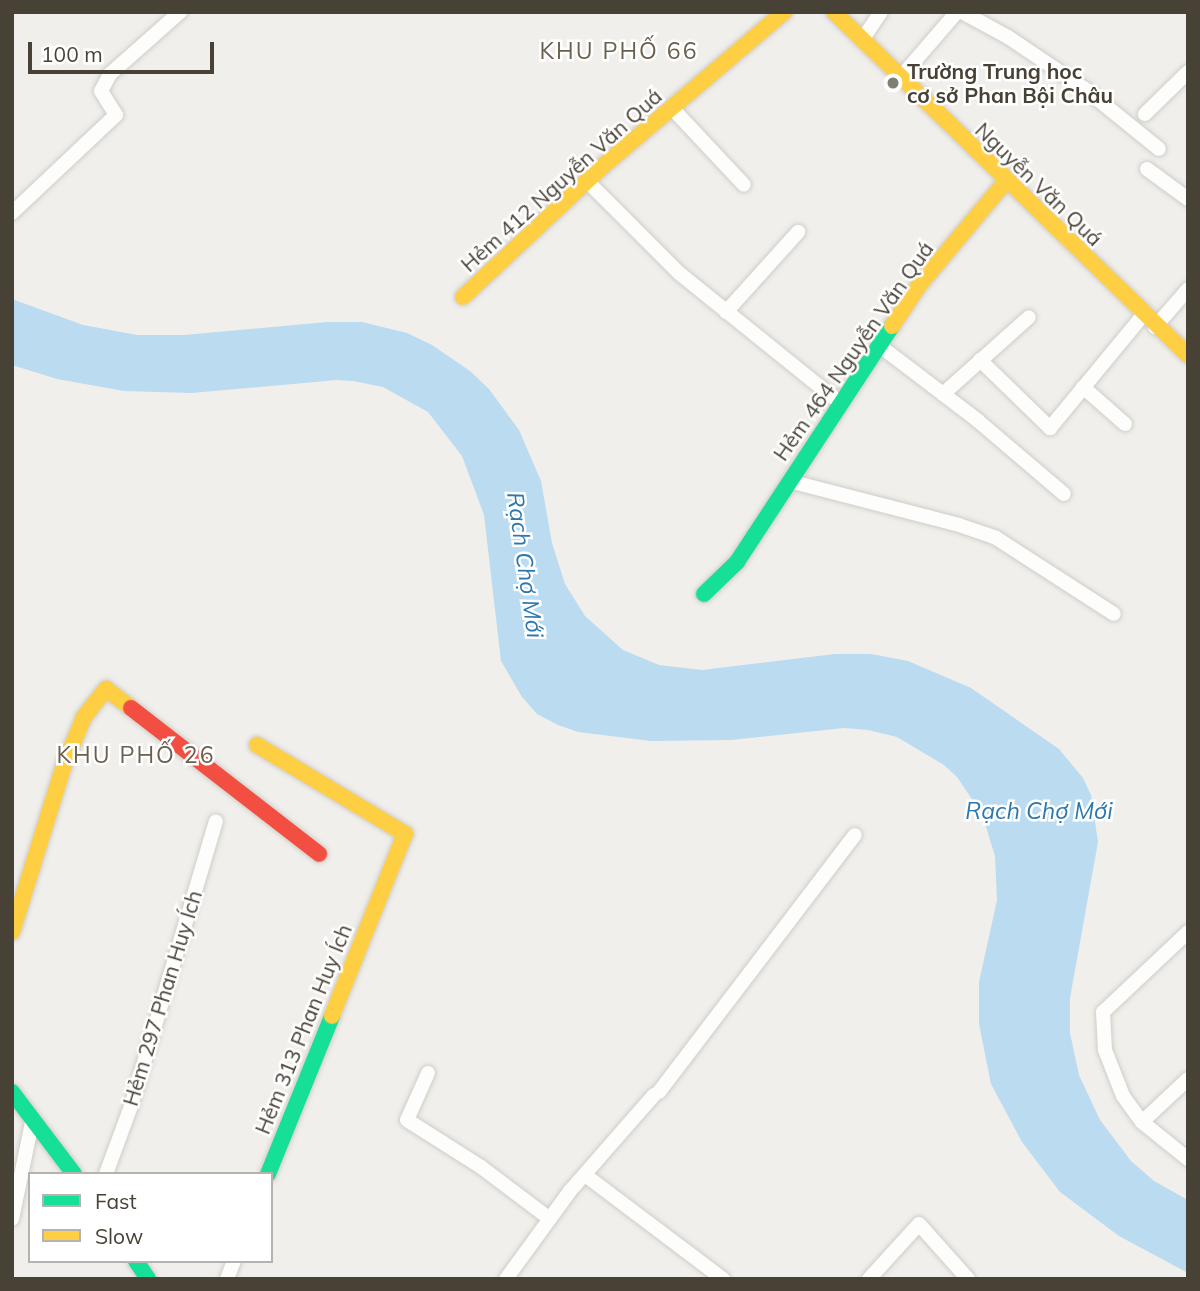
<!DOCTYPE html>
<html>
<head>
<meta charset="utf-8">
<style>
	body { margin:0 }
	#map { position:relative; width:1200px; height:1291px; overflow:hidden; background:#f1efeb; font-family:Mulish,sans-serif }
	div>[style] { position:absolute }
	.water>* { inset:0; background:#badbf0 }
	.roads { filter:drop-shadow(0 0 2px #cfcdc8) drop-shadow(0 0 2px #cfcdc8) }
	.street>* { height:14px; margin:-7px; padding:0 7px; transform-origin:7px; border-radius:7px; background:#fdfdfc }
	.fast>* { height:16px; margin:-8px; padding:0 8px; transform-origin:8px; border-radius:8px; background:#16e098 }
	.slow>* { height:16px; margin:-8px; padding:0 8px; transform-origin:8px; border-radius:8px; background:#ffcf43 }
	.jam>* { height:16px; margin:-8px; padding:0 8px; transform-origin:8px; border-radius:8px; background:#f24e42 }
	.dots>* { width:19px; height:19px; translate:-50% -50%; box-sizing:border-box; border:4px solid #fff; border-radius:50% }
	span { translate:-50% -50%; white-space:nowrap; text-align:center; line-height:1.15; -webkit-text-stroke:5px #fff; paint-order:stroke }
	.poi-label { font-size:21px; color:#484136; font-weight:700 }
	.left { translate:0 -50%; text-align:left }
	.street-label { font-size:21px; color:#484136 }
	.neighbourhood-label { font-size:23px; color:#6b5f4d; letter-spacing:2px }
	.water-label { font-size:23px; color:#2c78ae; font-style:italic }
	.frame { position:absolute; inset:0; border:14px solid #484136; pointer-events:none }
	.legend { position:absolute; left:28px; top:1172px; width:245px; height:91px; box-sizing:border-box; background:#fff; border:2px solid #b6b3af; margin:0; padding:9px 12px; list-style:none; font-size:21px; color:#484136 }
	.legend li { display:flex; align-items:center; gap:14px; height:35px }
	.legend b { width:35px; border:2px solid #b6b3af }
	.scale { position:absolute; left:28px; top:42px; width:186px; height:32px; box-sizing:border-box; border:4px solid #484136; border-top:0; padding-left:9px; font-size:21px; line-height:24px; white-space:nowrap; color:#484136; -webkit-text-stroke:5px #fff; paint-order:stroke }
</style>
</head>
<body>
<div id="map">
	<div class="water">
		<i style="clip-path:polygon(12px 299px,83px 325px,137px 335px,184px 335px,327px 322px,362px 322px,407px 333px,432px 345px,470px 371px,489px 389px,519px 430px,541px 481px,552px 543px,565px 584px,585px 616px,623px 650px,659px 665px,702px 670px,835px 654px,871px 654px,908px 661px,971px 688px,1059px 749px,1083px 778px,1091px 795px,1098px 842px,1070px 998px,1070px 1033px,1079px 1075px,1100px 1120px,1131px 1161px,1154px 1181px,1188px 1200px,1188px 1273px,1119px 1236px,1060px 1192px,1022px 1142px,991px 1084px,979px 1024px,979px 982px,997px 900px,995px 856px,982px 814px,957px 777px,944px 765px,897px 737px,868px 730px,844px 728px,731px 740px,651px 741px,578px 732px,558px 725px,537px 714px,522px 697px,501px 661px,484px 515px,462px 456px,428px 412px,383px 387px,353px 381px,337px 380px,191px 393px,124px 391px,57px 379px,12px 365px)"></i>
	</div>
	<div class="roads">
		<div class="street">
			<i style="left:962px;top:12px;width:52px;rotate:28.5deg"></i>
			<i style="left:1008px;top:37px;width:93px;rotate:34deg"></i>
			<i style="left:1085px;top:89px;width:95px;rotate:39deg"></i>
			<i style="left:862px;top:40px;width:34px;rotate:-56deg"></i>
			<i style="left:900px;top:78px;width:87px;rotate:-49.2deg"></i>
			<i style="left:672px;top:108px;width:105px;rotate:46.9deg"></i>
			<i style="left:1145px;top:114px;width:60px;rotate:-44.3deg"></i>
			<i style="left:1147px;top:169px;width:51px;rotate:36.2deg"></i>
			<i style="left:587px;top:181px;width:130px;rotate:45deg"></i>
			<i style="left:679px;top:273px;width:206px;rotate:38.9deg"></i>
			<i style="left:12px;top:213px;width:143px;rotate:-43.3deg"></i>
			<i style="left:116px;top:115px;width:28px;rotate:-122deg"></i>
			<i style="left:101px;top:91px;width:19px;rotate:-62deg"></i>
			<i style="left:110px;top:74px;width:94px;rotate:-41.5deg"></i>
			<i style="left:726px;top:312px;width:108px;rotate:-48deg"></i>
			<i style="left:1155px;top:327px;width:50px;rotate:-49deg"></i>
			<i style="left:880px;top:346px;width:122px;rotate:37.3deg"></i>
			<i style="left:977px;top:420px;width:114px;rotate:40.4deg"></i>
			<i style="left:980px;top:360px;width:98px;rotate:44.2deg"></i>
			<i style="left:1050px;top:428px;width:146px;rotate:-50.5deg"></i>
			<i style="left:1083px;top:387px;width:56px;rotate:41.4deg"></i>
			<i style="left:943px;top:394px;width:115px;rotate:-41.8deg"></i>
			<i style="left:789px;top:481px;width:176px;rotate:14.5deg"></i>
			<i style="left:959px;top:525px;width:39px;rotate:19deg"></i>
			<i style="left:996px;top:538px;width:140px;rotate:32.8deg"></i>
			<i style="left:1188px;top:932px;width:117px;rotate:136.7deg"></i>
			<i style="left:1103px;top:1012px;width:38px;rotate:87deg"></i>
			<i style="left:1105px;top:1050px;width:49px;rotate:68.6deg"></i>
			<i style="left:1123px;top:1096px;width:32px;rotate:54deg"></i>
			<i style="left:1142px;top:1122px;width:59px;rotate:38.8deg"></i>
			<i style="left:428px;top:1073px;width:51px;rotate:114.1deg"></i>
			<i style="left:407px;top:1120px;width:88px;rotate:32.4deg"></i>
			<i style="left:481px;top:1167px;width:86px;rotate:37deg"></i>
			<i style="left:659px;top:1092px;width:323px;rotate:-52.7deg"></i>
			<i style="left:1142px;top:1122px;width:63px;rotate:-43.1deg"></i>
			<i style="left:106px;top:1174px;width:72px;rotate:-69.8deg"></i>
			<i style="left:131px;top:1106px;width:297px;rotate:-73.4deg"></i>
			<i style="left:585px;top:1175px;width:173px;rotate:37deg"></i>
			<i style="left:12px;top:1219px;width:103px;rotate:-78.3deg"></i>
			<i style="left:227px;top:1279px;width:19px;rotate:-69deg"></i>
			<i style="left:506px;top:1279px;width:109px;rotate:-54deg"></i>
			<i style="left:570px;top:1191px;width:128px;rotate:-48.8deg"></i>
			<i style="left:869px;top:1279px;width:74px;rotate:-47.7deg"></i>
			<i style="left:919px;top:1224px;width:74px;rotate:48.3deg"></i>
		</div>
		<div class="fast">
			<i style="left:704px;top:594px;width:46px;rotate:-44.1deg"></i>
			<i style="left:737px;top:562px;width:282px;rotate:-56.7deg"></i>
			<i style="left:12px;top:1092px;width:103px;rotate:52.9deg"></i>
			<i style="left:268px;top:1174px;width:170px;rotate:-67.9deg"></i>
			<i style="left:136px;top:1261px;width:22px;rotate:56deg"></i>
		</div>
		<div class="slow">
			<i style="left:834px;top:12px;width:493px;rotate:44.1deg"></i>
			<i style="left:463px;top:297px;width:190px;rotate:-43.1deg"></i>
			<i style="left:602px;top:167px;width:239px;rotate:-40.4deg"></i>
			<i style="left:892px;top:326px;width:50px;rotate:-56.3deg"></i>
			<i style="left:920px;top:284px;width:134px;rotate:-50.1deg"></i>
			<i style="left:257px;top:745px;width:173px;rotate:31deg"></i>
			<i style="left:405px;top:834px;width:196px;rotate:111.9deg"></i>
			<i style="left:12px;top:932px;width:175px;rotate:-72.7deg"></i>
			<i style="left:64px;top:765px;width:52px;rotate:-67.4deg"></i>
			<i style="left:84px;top:717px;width:36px;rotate:-52deg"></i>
			<i style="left:106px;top:689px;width:31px;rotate:37deg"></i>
		</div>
		<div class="jam">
			<i style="left:131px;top:708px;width:238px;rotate:37.8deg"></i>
		</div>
	</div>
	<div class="dots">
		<i style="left:893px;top:83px;background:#837e75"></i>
	</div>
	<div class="poi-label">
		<span class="left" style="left:907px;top:83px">Trường Trung học<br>cơ sở Phan Bội Châu</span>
	</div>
	<div class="street-label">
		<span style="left:561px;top:180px;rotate:-42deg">Hẻm 412 Nguyễn Văn Quá</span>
		<span style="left:1039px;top:184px;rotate:44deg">Nguyễn Văn Quá</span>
		<span style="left:853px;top:351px;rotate:-55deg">Hẻm 464 Nguyễn Văn Quá</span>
		<span style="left:162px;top:998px;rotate:-73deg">Hẻm 297 Phan Huy Ích</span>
		<span style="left:303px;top:1029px;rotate:-68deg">Hẻm 313 Phan Huy Ích</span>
	</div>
	<div class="neighbourhood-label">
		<span style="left:619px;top:51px">KHU PHỐ 66</span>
		<span style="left:136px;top:755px">KHU PHỐ 26</span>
	</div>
	<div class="water-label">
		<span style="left:525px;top:565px;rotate:82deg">Rạch Chợ Mới</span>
		<span style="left:1039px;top:811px">Rạch Chợ Mới</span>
	</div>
	<div class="frame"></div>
	<ul class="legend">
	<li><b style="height:9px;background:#16e098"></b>Fast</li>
	<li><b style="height:9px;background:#ffcf43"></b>Slow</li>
	</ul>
	<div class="scale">100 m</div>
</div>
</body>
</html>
